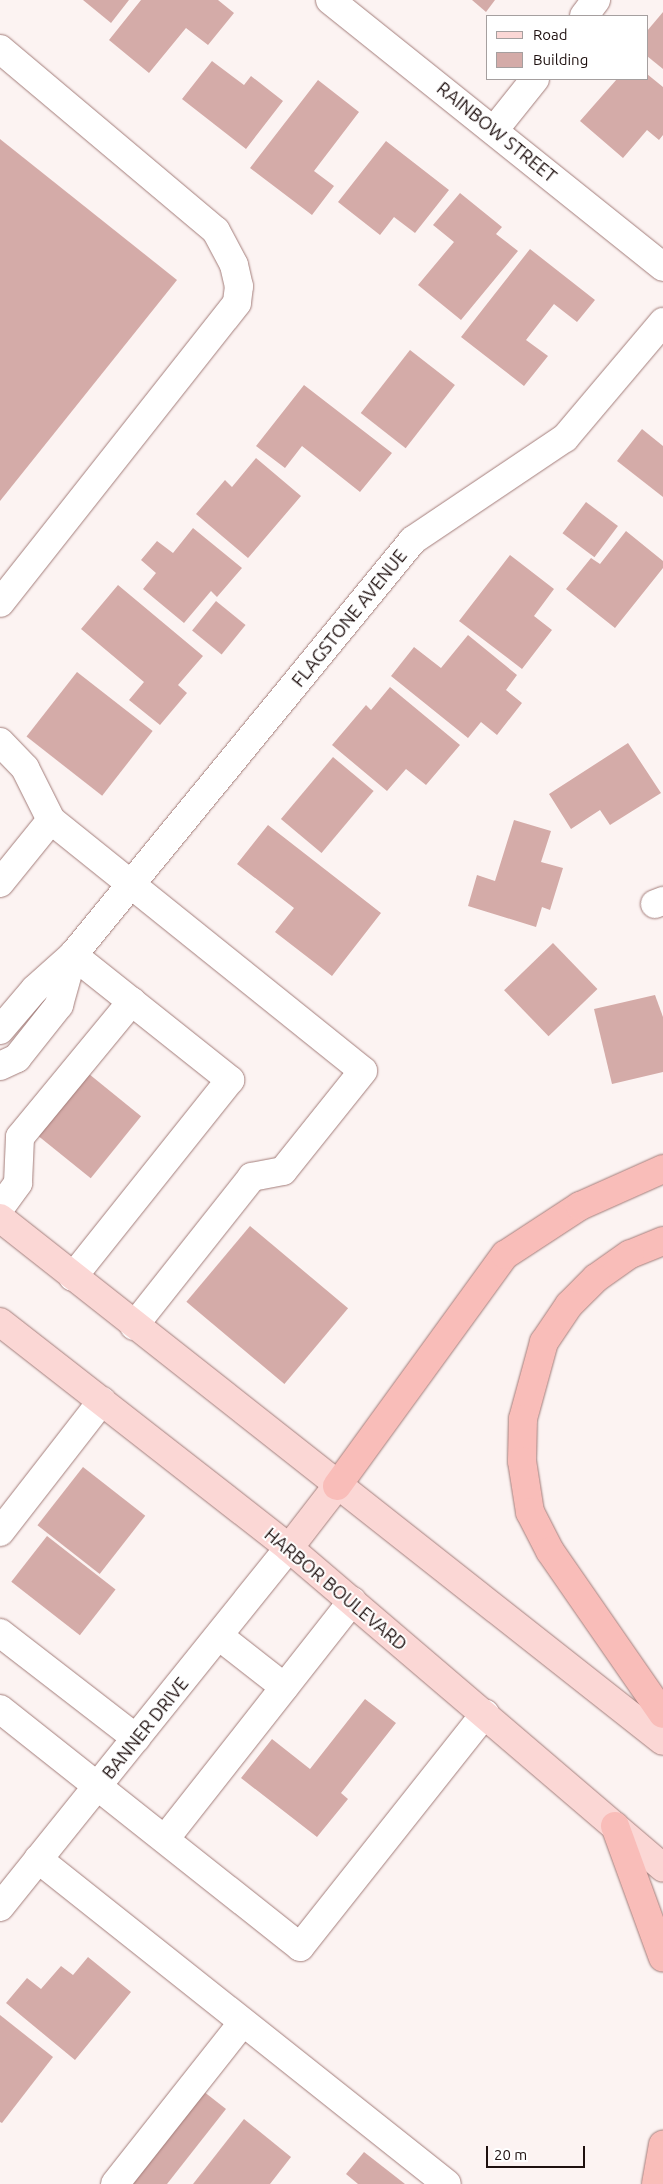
<!DOCTYPE html>
<html>
<head>
<meta charset="utf-8">
<style>
	body { margin:0 }
	#map { position:relative; width:663px; height:2184px; overflow:hidden; background:#fcf3f2; font-family:Ubuntu,sans-serif }
	div>[style] { position:absolute }
	.building>* { inset:0; background:#d4aba8; transform-origin:0 0 }
	.roads { filter:drop-shadow(0 0 1px #a37d7a) drop-shadow(0 0 1px #a37d7a) }
	.minor>* { height:28px; margin:-14px; padding:0 14px; transform-origin:14px; border-radius:14px; background:#fff }
	.major>* { height:28px; margin:-14px; padding:0 14px; transform-origin:14px; border-radius:14px; background:#fbd7d5 }
	.highway>* { height:28px; margin:-14px; padding:0 14px; transform-origin:14px; border-radius:14px; background:#f9bdb9 }
	span { translate:-50% -50%; white-space:nowrap; text-align:center; line-height:1.15; -webkit-text-stroke:4px #fff; paint-order:stroke }
	.street-label { font-size:18px; color:#1e100f }
	.legend { position:absolute; left:486px; top:15px; width:162px; height:65px; box-sizing:border-box; background:#fff; border:1px solid #a59f9f; margin:0; padding:6px 9px; list-style:none; font-size:15px; color:#1e100f }
	.legend li { display:flex; align-items:center; gap:10px; height:25px }
	.legend b { width:25px; border:1px solid #a59f9f }
	.scale { position:absolute; left:486px; top:2146px; width:99px; height:22px; box-sizing:border-box; border:2px solid #1e100f; border-top:0; padding-left:6px; font-size:15px; line-height:18px; white-space:nowrap; color:#1e100f; -webkit-text-stroke:4px #fff; paint-order:stroke }
</style>
</head>
<body>
<div id="map">
	<div class="building">
		<i style="clip-path:polygon(83px 0,129px 0,111px 23px)"></i>
		<i style="clip-path:polygon(141px 0,218px 0,234px 13px,208px 45px,186px 28px,149px 73px,109px 40px)"></i>
		<i style="clip-path:polygon(472px 0,495px 0,486px 12px)"></i>
		<i style="clip-path:polygon(663px 12px,663px 69px,647px 56px,647px 31px)"></i>
		<i style="clip-path:polygon(212px 61px,244px 85px,251px 76px,283px 101px,246px 149px,182px 99px)"></i>
		<i style="clip-path:polygon(647px 74px,663px 87px,663px 135px,659px 140px,647px 130px,623px 158px,580px 121px,617px 79px,647px 79px)"></i>
		<i style="clip-path:polygon(318px 80px,359px 112px,314px 171px,334px 186px,312px 215px,250px 168px)"></i>
		<i style="clip-path:polygon(0 139px,177px 280px,0 501px)"></i>
		<i style="clip-path:polygon(386px 141px,449px 190px,415px 233px,394px 217px,380px 235px,338px 202px)"></i>
		<i style="clip-path:polygon(460px 193px,502px 227px,496px 234px,518px 251px,461px 320px,418px 285px,454px 242px,433px 225px)"></i>
		<i style="clip-path:polygon(530px 249px,595px 300px,577px 322px,554px 304px,526px 340px,548px 356px,524px 386px,461px 337px)"></i>
		<i style="left:410px;top:350px;width:57px;height:80px;rotate:38deg"></i>
		<i style="clip-path:polygon(304px 385px,392px 453px,360px 492px,302px 446px,285px 468px,256px 446px)"></i>
		<i style="clip-path:polygon(642px 429px,663px 446px,663px 497px,617px 461px)"></i>
		<i style="clip-path:polygon(256px 458px,301px 496px,248px 558px,196px 514px,225px 480px,232px 487px)"></i>
		<i style="left:586px;top:502px;width:40px;height:39px;rotate:37deg"></i>
		<i style="clip-path:polygon(193px 528px,242px 568px,217px 597px,211px 591px,184px 623px,143px 589px,156px 573px,141px 560px,157px 541px,173px 553px)"></i>
		<i style="clip-path:polygon(626px 531px,663px 561px,663px 568px,615px 628px,566px 589px,591px 558px,600px 564px)"></i>
		<i style="clip-path:polygon(510px 555px,554px 589px,534px 616px,552px 630px,522px 669px,459px 621px)"></i>
		<i style="clip-path:polygon(118px 585px,203px 656px,178px 685px,187px 693px,160px 725px,129px 700px,144px 682px,81px 629px)"></i>
		<i style="left:216px;top:601px;width:38px;height:38px;rotate:39deg"></i>
		<i style="clip-path:polygon(468px 635px,517px 675px,506px 690px,522px 703px,497px 735px,481px 722px,468px 738px,391px 676px,414px 647px,441px 668px)"></i>
		<i style="left:77px;top:672px;width:96px;height:82px;rotate:38deg"></i>
		<i style="clip-path:polygon(390px 687px,460px 745px,426px 785px,406px 769px,387px 791px,332px 745px,366px 705px,371px 710px)"></i>
		<i style="clip-path:polygon(628px 743px,661px 793px,610px 825px,600px 810px,571px 829px,549px 794px)"></i>
		<i style="left:333px;top:757px;width:53px;height:81px;rotate:40deg"></i>
		<i style="clip-path:polygon(514px 820px,551px 831px,541px 862px,563px 868px,550px 910px,542px 907px,536px 927px,468px 906px,477px 875px,495px 881px)"></i>
		<i style="clip-path:polygon(268px 825px,381px 913px,332px 976px,275px 932px,294px 908px,237px 864px)"></i>
		<i style="left:553px;top:943px;width:64px;height:68px;rotate:46deg"></i>
		<i style="clip-path:polygon(655px 995px,663px 1017px,663px 1072px,612px 1084px,594px 1009px)"></i>
		<i style="left:89px;top:1074px;width:67px;height:80px;rotate:39deg"></i>
		<i style="left:250px;top:1226px;width:128px;height:99px;rotate:40deg"></i>
		<i style="left:83px;top:1467px;width:79px;height:74px;rotate:38deg"></i>
		<i style="left:47px;top:1536px;width:87px;height:58px;rotate:38deg"></i>
		<i style="clip-path:polygon(365px 1699px,396px 1723px,341px 1793px,348px 1799px,317px 1837px,241px 1778px,272px 1739px,310px 1769px)"></i>
		<i style="clip-path:polygon(88px 1957px,131px 1992px,75px 2060px,6px 2003px,27px 1978px,41px 1989px,61px 1966px,73px 1975px)"></i>
		<i style="clip-path:polygon(0 2015px,53px 2057px,2px 2123px,0 2122px)"></i>
		<i style="clip-path:polygon(203px 2091px,226px 2109px,167px 2184px,130px 2184px)"></i>
		<i style="clip-path:polygon(244px 2119px,291px 2157px,270px 2184px,193px 2184px)"></i>
		<i style="clip-path:polygon(364px 2152px,405px 2184px,358px 2184px,346px 2174px)"></i>
	</div>
	<div class="roads">
		<div class="minor">
			<i style="left:330px;top:0;width:427px;rotate:38.7deg"></i>
			<i style="left:584px;top:16px;width:20px;rotate:-53deg"></i>
			<i style="left:0;top:49px;width:282px;rotate:40.1deg"></i>
			<i style="left:216px;top:231px;width:38px;rotate:62deg"></i>
			<i style="left:234px;top:265px;width:22px;rotate:77deg"></i>
			<i style="left:239px;top:286px;width:17px;rotate:97deg"></i>
			<i style="left:237px;top:303px;width:382px;rotate:128.3deg"></i>
			<i style="left:495px;top:129px;width:64px;rotate:-51.3deg"></i>
			<i style="left:0;top:742px;width:36px;rotate:46deg"></i>
			<i style="left:25px;top:768px;width:58px;rotate:63.4deg"></i>
			<i style="left:0;top:883px;width:81px;rotate:-51deg"></i>
			<i style="left:51px;top:820px;width:400px;rotate:38.8deg"></i>
			<i style="left:363px;top:1071px;width:128px;rotate:128.7deg"></i>
			<i style="left:283px;top:1171px;width:32px;rotate:169deg"></i>
			<i style="left:252px;top:1177px;width:190px;rotate:128.4deg"></i>
			<i style="left:655px;top:904px;width:9px;rotate:-21deg"></i>
			<i style="left:73px;top:955px;width:201px;rotate:38.5deg"></i>
			<i style="left:230px;top:1080px;width:252px;rotate:128.6deg"></i>
			<i style="left:0;top:1030px;width:54px;rotate:-49.5deg"></i>
			<i style="left:35px;top:989px;width:51px;rotate:-41.8deg"></i>
			<i style="left:73px;top:955px;width:536px;rotate:-50.67deg"></i>
			<i style="left:413px;top:540px;width:183px;rotate:-33.9deg"></i>
			<i style="left:565px;top:438px;width:152px;rotate:-49.8deg"></i>
			<i style="left:0;top:1066px;width:19px;rotate:-25deg"></i>
			<i style="left:17px;top:1058px;width:68px;rotate:-51.6deg"></i>
			<i style="left:59px;top:1005px;width:52px;rotate:-74.4deg"></i>
			<i style="left:0;top:1208px;width:31px;rotate:-54deg"></i>
			<i style="left:18px;top:1183px;width:46px;rotate:-87.5deg"></i>
			<i style="left:20px;top:1137px;width:176px;rotate:-50.5deg"></i>
			<i style="left:0;top:1532px;width:166px;rotate:-52.1deg"></i>
			<i style="left:0;top:1633px;width:172px;rotate:37.7deg"></i>
			<i style="left:219px;top:1636px;width:83px;rotate:38.1deg"></i>
			<i style="left:0;top:1709px;width:383px;rotate:38.4deg"></i>
			<i style="left:300px;top:1947px;width:298px;rotate:-51.6deg"></i>
			<i style="left:165px;top:1839px;width:303px;rotate:-51.8deg"></i>
			<i style="left:38px;top:1859px;width:522px;rotate:38.47deg"></i>
			<i style="left:0;top:1907px;width:461px;rotate:-51.2deg"></i>
			<i style="left:115px;top:2184px;width:206px;rotate:-51.7deg"></i>
		</div>
		<div class="major">
			<i style="left:0;top:1218px;width:844px;rotate:38.27deg"></i>
			<i style="left:0;top:1322px;width:367px;rotate:38deg"></i>
			<i style="left:289px;top:1548px;width:492px;rotate:40.5deg"></i>
			<i style="left:289px;top:1548px;width:78px;rotate:-52.3deg"></i>
		</div>
		<div class="highway">
			<i style="left:663px;top:1241px;width:35px;rotate:158deg"></i>
			<i style="left:630px;top:1254px;width:42px;rotate:144.8deg"></i>
			<i style="left:596px;top:1278px;width:38px;rotate:135deg"></i>
			<i style="left:569px;top:1305px;width:45px;rotate:124deg"></i>
			<i style="left:544px;top:1342px;width:80px;rotate:105.3deg"></i>
			<i style="left:523px;top:1419px;width:42px;rotate:91.4deg"></i>
			<i style="left:522px;top:1461px;width:52px;rotate:81.1deg"></i>
			<i style="left:530px;top:1512px;width:44px;rotate:62.9deg"></i>
			<i style="left:550px;top:1551px;width:198px;rotate:55.3deg"></i>
			<i style="left:337px;top:1486px;width:286px;rotate:-54deg"></i>
			<i style="left:505px;top:1255px;width:90px;rotate:-33.2deg"></i>
			<i style="left:580px;top:1206px;width:91px;rotate:-24deg"></i>
			<i style="left:615px;top:1826px;width:140px;rotate:70deg"></i>
			<i style="left:656px;top:2184px;width:40px;rotate:-80deg"></i>
		</div>
	</div>
	<div class="street-label">
		<span style="left:497px;top:132px;rotate:39deg">RAINBOW STREET</span>
		<span style="left:349px;top:618px;rotate:-51deg">FLAGSTONE AVENUE</span>
		<span style="left:336px;top:1589px;rotate:40deg">HARBOR BOULEVARD</span>
		<span style="left:145px;top:1728px;rotate:-51deg">BANNER DRIVE</span>
	</div>
	<ul class="legend">
	<li><b style="height:6px;background:#fbd7d5"></b>Road</li>
	<li><b style="height:14px;background:#d4aba8"></b>Building</li>
	</ul>
	<div class="scale">20 m</div>
</div>
</body>
</html>
